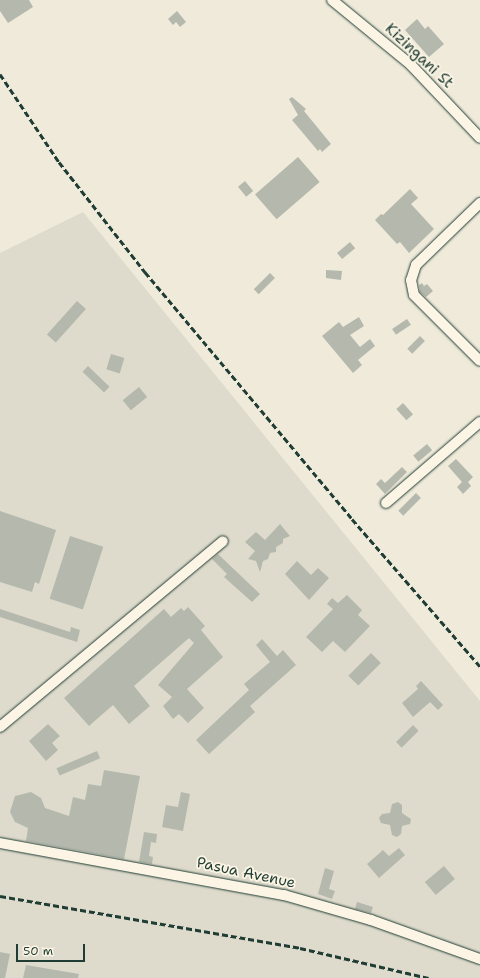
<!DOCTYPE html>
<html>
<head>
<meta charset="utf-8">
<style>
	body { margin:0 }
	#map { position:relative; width:480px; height:978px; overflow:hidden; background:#efeada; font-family:"Shantell Sans",sans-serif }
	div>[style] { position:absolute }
	.built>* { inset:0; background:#dedbcc }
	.building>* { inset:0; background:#b5b9ad; transform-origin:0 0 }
	.roads { filter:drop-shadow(0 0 1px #1f3d34) drop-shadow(0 0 1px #1f3d34) }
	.minor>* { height:10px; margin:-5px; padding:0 5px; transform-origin:5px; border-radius:5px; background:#fcf5e5 }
	.rail>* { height:3px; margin-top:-1.5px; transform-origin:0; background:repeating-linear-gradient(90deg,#1f3d34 0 6px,transparent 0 9px) }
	span { translate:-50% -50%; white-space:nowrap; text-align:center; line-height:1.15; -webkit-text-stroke:3.5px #fcf5e5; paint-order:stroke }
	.street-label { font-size:15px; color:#1f3d34 }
	.scale { position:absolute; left:16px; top:944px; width:69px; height:18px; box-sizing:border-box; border:2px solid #1f3d34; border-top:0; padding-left:5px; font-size:12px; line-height:14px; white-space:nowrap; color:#1f3d34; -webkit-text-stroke:3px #fcf5e5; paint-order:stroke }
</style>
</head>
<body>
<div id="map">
	<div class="built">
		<i style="clip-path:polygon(83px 212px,480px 701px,480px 978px,0 978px,0 253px)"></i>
	</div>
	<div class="building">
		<i style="clip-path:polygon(0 0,29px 0,33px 7px,8px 23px,0 11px)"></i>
		<i style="clip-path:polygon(177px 11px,186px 22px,180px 27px,176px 22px,173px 25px,168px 19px)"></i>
		<i style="clip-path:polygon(417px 19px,425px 29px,428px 26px,444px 44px,429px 57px,405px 30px)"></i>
		<i style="clip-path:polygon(292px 97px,306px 109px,304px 111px,331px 144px,322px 152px,320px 149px,318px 151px,292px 120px,298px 115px,289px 99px)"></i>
		<i style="left:298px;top:157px;width:33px;height:57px;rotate:49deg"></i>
		<i style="left:245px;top:181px;width:13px;height:9px;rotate:51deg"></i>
		<i style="clip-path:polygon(410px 189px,418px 198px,411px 204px,434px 229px,409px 253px,400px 242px,397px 244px,375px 220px,381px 214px,383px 215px)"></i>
		<i style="left:350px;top:242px;width:8px;height:17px;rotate:50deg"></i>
		<i style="clip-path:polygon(326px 270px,342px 271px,341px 280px,326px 278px)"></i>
		<i style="left:270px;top:273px;width:7px;height:23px;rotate:45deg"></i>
		<i style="clip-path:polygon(422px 283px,424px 286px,427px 284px,433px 291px,426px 297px,420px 292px,419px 285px)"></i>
		<i style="left:77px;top:301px;width:12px;height:45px;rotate:42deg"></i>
		<i style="clip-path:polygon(359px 317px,364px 326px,350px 335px,360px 347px,370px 339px,375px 346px,358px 360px,362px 365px,353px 373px,322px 336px,339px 322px,343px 327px)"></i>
		<i style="left:407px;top:319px;width:7px;height:18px;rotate:56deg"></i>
		<i style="left:420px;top:336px;width:7px;height:18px;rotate:45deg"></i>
		<i style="left:111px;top:354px;width:14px;height:16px;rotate:17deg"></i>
		<i style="left:88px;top:366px;width:30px;height:8px;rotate:44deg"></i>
		<i style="left:139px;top:387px;width:13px;height:21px;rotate:51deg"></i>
		<i style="left:403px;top:403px;width:15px;height:9px;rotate:48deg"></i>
		<i style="left:427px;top:444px;width:8px;height:18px;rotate:50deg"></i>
		<i style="clip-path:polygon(456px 459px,473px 477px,468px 482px,471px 486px,463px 494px,457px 487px,462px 482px,448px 466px)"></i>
		<i style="clip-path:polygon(402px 467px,407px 472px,385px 494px,376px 484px,381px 479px,385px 483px)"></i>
		<i style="left:416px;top:493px;width:7px;height:25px;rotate:45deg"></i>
		<i style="clip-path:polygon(0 511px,56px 530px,39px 584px,35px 582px,32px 592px,0 582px)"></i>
		<i style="clip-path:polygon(280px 524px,290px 536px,283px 539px,283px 543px,276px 547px,276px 552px,270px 553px,268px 559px,263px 561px,260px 572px,256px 561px,248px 559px,255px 551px,245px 542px,256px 532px,265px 540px)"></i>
		<i style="left:70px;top:536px;width:35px;height:66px;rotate:18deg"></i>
		<i style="clip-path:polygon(218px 554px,260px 594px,252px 602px,224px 577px,227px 574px,212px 559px)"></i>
		<i style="clip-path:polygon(297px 561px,311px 575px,318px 568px,329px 578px,309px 600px,285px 574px)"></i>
		<i style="clip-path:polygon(347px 595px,362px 610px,358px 615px,370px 626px,345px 652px,333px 641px,322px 652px,306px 637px,333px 609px,327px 604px,332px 598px,338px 603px)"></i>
		<i style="clip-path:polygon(188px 607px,205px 626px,201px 630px,223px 657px,187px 689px,204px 708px,188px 723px,179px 714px,173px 719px,163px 706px,172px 697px,158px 685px,194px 643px,189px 638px,134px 686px,150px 706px,129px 724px,113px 705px,89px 726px,64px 698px,164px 609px,171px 617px,181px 608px,184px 611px)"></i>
		<i style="clip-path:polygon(0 609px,70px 632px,71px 627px,80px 630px,77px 642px,0 617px)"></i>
		<i style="clip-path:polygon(262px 639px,277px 656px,283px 650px,296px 665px,250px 706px,255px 712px,209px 754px,196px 740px,249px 690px,244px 684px,270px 662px,256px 645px)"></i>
		<i style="left:371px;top:653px;width:14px;height:32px;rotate:45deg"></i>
		<i style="clip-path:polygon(421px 681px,443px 705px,438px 710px,430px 702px,413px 717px,402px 703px,418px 689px,416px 686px)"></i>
		<i style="clip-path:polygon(48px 724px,60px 736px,52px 743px,58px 750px,46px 761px,29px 741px)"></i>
		<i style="left:413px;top:725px;width:8px;height:24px;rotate:45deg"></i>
		<i style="left:97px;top:751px;width:8px;height:44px;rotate:67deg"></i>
		<i style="clip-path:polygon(104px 770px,140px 776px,124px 859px,26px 841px,28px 828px,15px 822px,10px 812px,15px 796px,31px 792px,41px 798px,45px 808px,69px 816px,73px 797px,85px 800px,88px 784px,101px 786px)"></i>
		<i style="clip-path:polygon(181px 792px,190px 794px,183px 831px,162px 827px,166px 805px,178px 807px)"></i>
		<i style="clip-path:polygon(398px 802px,402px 805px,402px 813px,411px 819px,410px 824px,402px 826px,401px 834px,397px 837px,392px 835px,390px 825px,381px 823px,379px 818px,382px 814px,390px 813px,392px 804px)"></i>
		<i style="clip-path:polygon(144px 832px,157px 834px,156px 843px,151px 842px,149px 856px,153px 857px,152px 864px,139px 862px)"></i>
		<i style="clip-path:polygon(399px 848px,405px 855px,379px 878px,367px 864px,383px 850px,389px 856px)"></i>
		<i style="left:444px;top:866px;width:17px;height:25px;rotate:50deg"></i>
		<i style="clip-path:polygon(325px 868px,334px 871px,329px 889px,335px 891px,332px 899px,318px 894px)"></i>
		<i style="clip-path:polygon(357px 902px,373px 907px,371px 913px,355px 909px)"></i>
		<i style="clip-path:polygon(0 952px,10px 954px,5px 978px,0 978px)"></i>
		<i style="clip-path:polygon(26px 965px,79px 974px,78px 978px,23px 978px)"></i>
	</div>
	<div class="roads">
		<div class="minor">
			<i style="left:332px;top:0;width:102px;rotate:39.4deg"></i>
			<i style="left:411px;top:65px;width:100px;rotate:46.6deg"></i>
			<i style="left:480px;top:203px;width:89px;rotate:135.9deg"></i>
			<i style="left:416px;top:265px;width:16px;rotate:108deg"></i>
			<i style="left:411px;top:280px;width:15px;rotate:79deg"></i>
			<i style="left:414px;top:295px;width:93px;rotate:45deg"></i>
			<i style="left:386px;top:503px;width:124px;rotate:-40.8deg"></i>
			<i style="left:0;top:727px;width:290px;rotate:-39.8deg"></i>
			<i style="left:0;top:843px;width:289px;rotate:10.4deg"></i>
			<i style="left:284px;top:895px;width:91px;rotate:16deg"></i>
			<i style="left:371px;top:920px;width:116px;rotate:19.7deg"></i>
		</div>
	</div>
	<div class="rail">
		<i style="left:0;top:74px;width:106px;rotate:56.2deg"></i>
		<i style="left:59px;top:162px;width:140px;rotate:52deg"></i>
		<i style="left:145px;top:272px;width:322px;rotate:50deg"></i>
		<i style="left:352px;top:519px;width:195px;rotate:49deg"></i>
		<i style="left:0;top:896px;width:304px;rotate:9.8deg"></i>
		<i style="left:300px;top:948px;width:132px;rotate:13.1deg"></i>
	</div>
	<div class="street-label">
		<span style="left:419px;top:56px;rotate:43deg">Kizingani St</span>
		<span style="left:246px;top:873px;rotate:12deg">Pasua Avenue</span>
	</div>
	<div class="scale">50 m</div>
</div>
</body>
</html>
